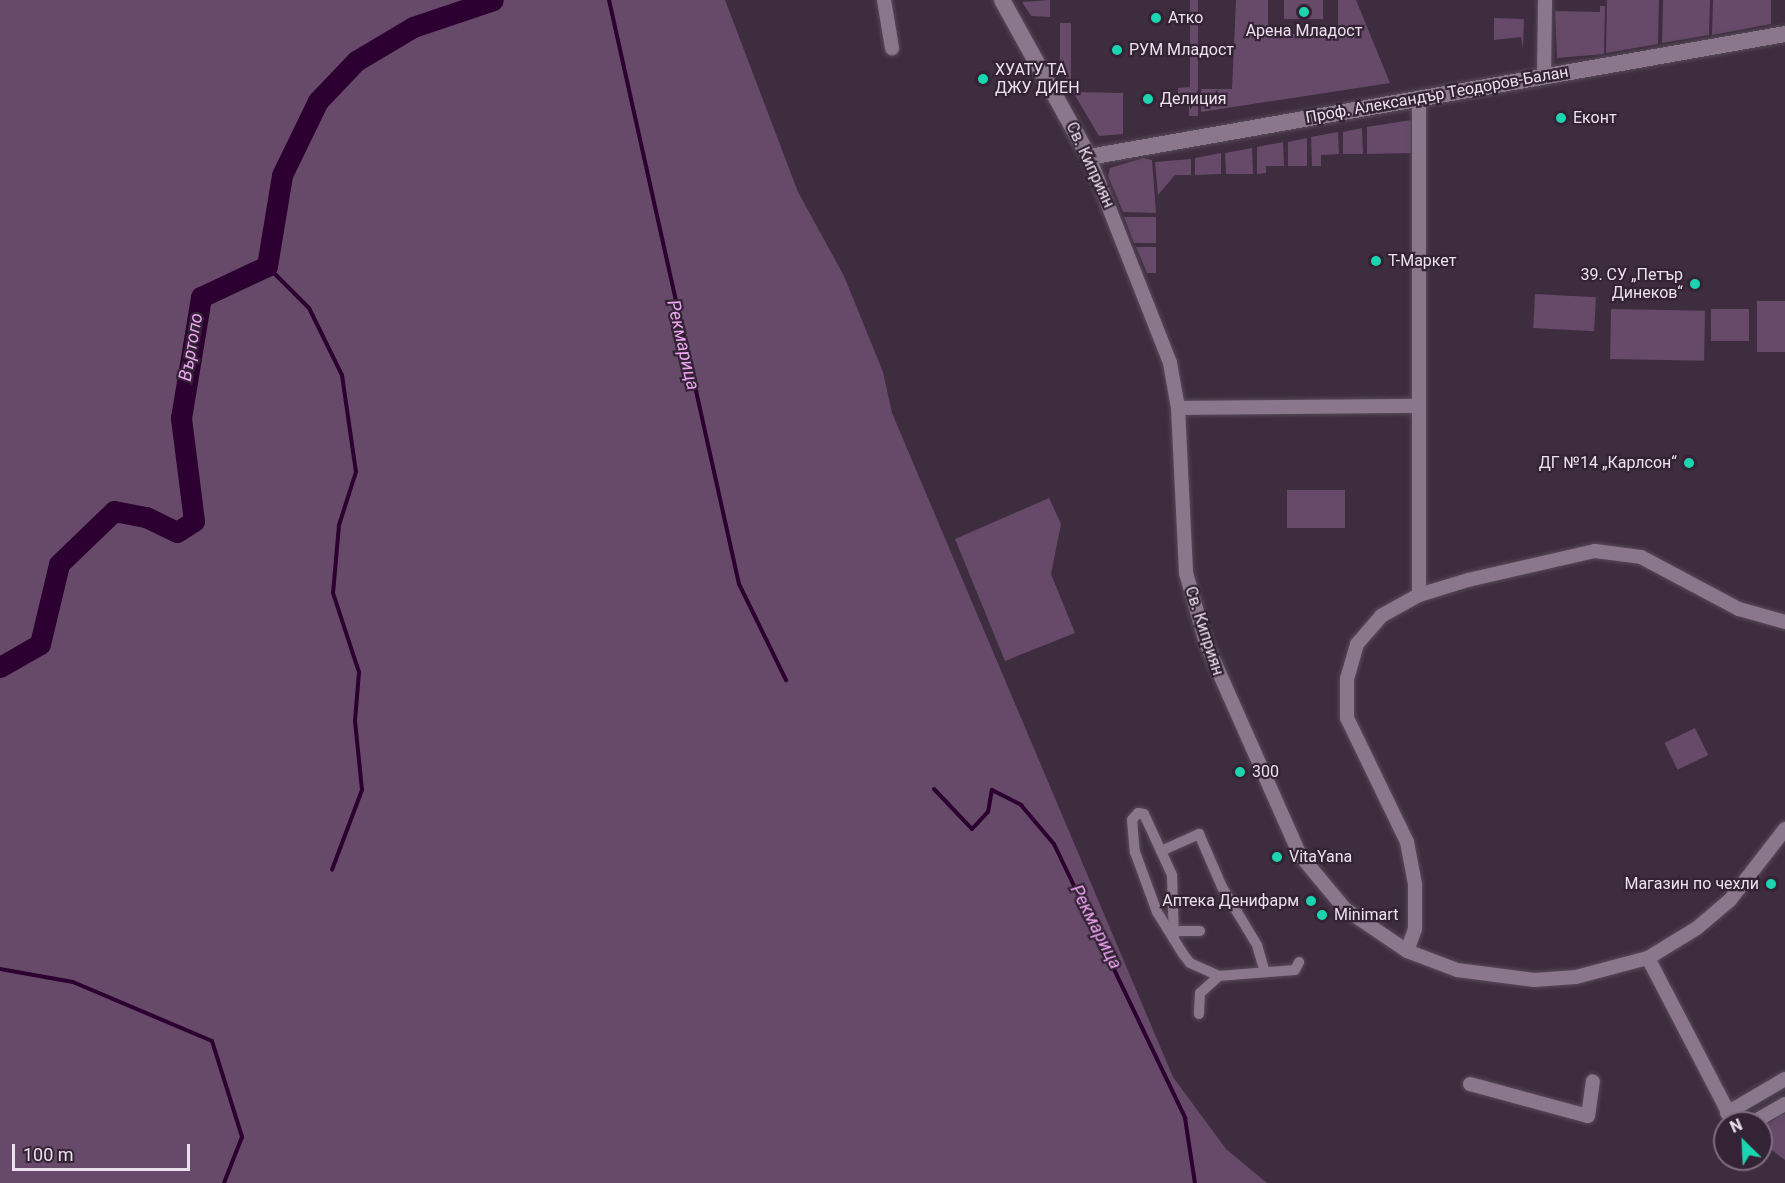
<!DOCTYPE html>
<html>
<head>
<meta charset="utf-8">
<style>
	body { margin:0 }
	#map { position:relative; width:1785px; height:1183px; overflow:hidden; background:#3d2d3e; font-family:Roboto,sans-serif }
	div>[style] { position:absolute }
	.green>* { inset:0; background:#674a69; transform-origin:0 0 }
	.stream>* { height:4px; margin:-2px; padding:0 2px; transform-origin:2px; border-radius:2px; background:#2c0030 }
	.river>* { height:21px; margin:-10.5px; padding:0 10.5px; transform-origin:10.5px; border-radius:10.5px; background:#2c0030 }
	.roads { filter:drop-shadow(0 0 2px #584a59) drop-shadow(0 0 2px #584a59) }
	.pedestrian>* { height:10px; margin:-5px; padding:0 5px; transform-origin:5px; border-radius:5px; background:#8a778b }
	.minor>* { height:14px; margin:-7px; padding:0 7px; transform-origin:7px; border-radius:7px; background:#8a778b }
	.tertiary>* { height:16px; margin:-8px; padding:0 8px; transform-origin:8px; border-radius:8px; background:#8a778b }
	.dots>* { width:16px; height:16px; translate:-50% -50%; box-sizing:border-box; border:3px solid #332334; border-radius:50% }
	span { translate:-50% -50%; white-space:nowrap; text-align:center; line-height:1.15; -webkit-text-stroke:4.5px #332334; paint-order:stroke }
	.poi-label { font-size:16px; color:#ece1ec }
	.left { translate:0 -50%; text-align:left }
	.right { translate:-100% -50%; text-align:right }
	.street-label { font-size:16px; color:#ece1ec }
	.water-label { font-size:18px; color:#eea5f3; font-style:italic }
	.north { position:absolute; left:1713px; top:1111px; width:60px; height:60px; box-sizing:border-box; background:#332334; border:2px solid #7d6f7e; border-radius:50%; rotate:336deg; font-size:16px; font-weight:700; line-height:24px; text-align:center; color:#ece1ec }
	.north::after { content:''; display:block; margin:auto; width:21px; height:27px; background:#1bd5b1; clip-path:polygon(50% 0,100% 100%,50% 72%,0 100%) }
	.scale { position:absolute; left:12px; top:1144px; width:178px; height:27px; box-sizing:border-box; border:3px solid #ece1ec; border-top:0; padding-left:8px; font-size:18px; line-height:21px; white-space:nowrap; color:#ece1ec; -webkit-text-stroke:4px #332334; paint-order:stroke }
</style>
</head>
<body>
<div id="map">
	<div class="green">
		<i style="clip-path:polygon(0 0,725px 0,798px 192px,844px 276px,883px 372px,892px 413px,1173px 1077px,1226px 1149px,1267px 1183px,0 1183px)"></i>
		<i style="clip-path:polygon(1050px 0,1050px 17px,1031px 16px,1022px 2px)"></i>
		<i style="clip-path:polygon(1190px 0,1198px 0,1198px 116px,1189px 116px,1189px 102px,1178px 102px,1178px 88px,1190px 87px)"></i>
		<i style="clip-path:polygon(1236px 0,1268px 0,1268px 34px,1328px 34px,1329px 28px,1338px 28px,1338px 0,1356px 0,1390px 83px,1201px 112px,1201px 89px,1232px 89px)"></i>
		<i style="left:1284px;top:0;width:39px;height:19px"></i>
		<i style="clip-path:polygon(1607px 0,1659px 0,1658px 44px,1606px 53px)"></i>
		<i style="clip-path:polygon(1663px 0,1710px 0,1709px 35px,1662px 43px)"></i>
		<i style="clip-path:polygon(1713px 0,1771px 0,1771px 24px,1712px 35px)"></i>
		<i style="clip-path:polygon(1600px 6px,1605px 6px,1604px 54px,1557px 58px,1555px 11px,1600px 12px)"></i>
		<i style="clip-path:polygon(1494px 18px,1524px 19px,1523px 49px,1521px 37px,1494px 40px)"></i>
		<i style="clip-path:polygon(1060px 23px,1071px 23px,1071px 85px,1060px 69px)"></i>
		<i style="clip-path:polygon(1073px 92px,1123px 93px,1123px 134px,1099px 136px)"></i>
		<i style="clip-path:polygon(1411px 120px,1411px 153px,1367px 154px,1367px 127px)"></i>
		<i style="clip-path:polygon(1362px 128px,1363px 154px,1343px 154px,1343px 132px)"></i>
		<i style="clip-path:polygon(1338px 132px,1339px 154px,1321px 155px,1321px 166px,1312px 166px,1311px 137px)"></i>
		<i style="clip-path:polygon(1307px 138px,1307px 166px,1288px 166px,1288px 142px)"></i>
		<i style="clip-path:polygon(1283px 142px,1284px 166px,1266px 166px,1266px 173px,1257px 174px,1257px 147px)"></i>
		<i style="clip-path:polygon(1252px 148px,1253px 174px,1226px 174px,1225px 153px)"></i>
		<i style="clip-path:polygon(1221px 153px,1221px 174px,1195px 175px,1195px 158px)"></i>
		<i style="clip-path:polygon(1143px 158px,1152px 160px,1156px 213px,1123px 212px,1108px 176px,1110px 168px)"></i>
		<i style="clip-path:polygon(1191px 159px,1191px 175px,1175px 175px,1158px 195px,1155px 162px)"></i>
		<i style="clip-path:polygon(1124px 217px,1156px 217px,1156px 243px,1134px 243px)"></i>
		<i style="clip-path:polygon(1136px 247px,1156px 247px,1156px 273px,1147px 273px)"></i>
		<i style="left:1535px;top:294px;width:61px;height:34px;rotate:3deg"></i>
		<i style="left:1757px;top:301px;width:28px;height:51px"></i>
		<i style="left:1611px;top:309px;width:94px;height:50px;rotate:1deg"></i>
		<i style="left:1711px;top:309px;width:38px;height:32px"></i>
		<i style="left:1287px;top:490px;width:58px;height:38px"></i>
		<i style="clip-path:polygon(1049px 498px,1061px 524px,1051px 574px,1075px 633px,1005px 661px,955px 539px)"></i>
		<i style="left:1695px;top:728px;width:30px;height:34px;rotate:64deg"></i>
		<i style="clip-path:polygon(1785px 1113px,1785px 1160px,1761px 1142px,1764px 1126px)"></i>
	</div>
	<div class="stream">
		<i style="left:609px;top:0;width:598px;rotate:77.45deg"></i>
		<i style="left:739px;top:584px;width:107px;rotate:63.9deg"></i>
		<i style="left:267px;top:266px;width:59px;rotate:45deg"></i>
		<i style="left:309px;top:308px;width:75px;rotate:63.8deg"></i>
		<i style="left:342px;top:375px;width:98px;rotate:81.8deg"></i>
		<i style="left:356px;top:472px;width:56px;rotate:107.8deg"></i>
		<i style="left:339px;top:525px;width:68px;rotate:95deg"></i>
		<i style="left:333px;top:593px;width:83px;rotate:71.8deg"></i>
		<i style="left:359px;top:672px;width:49px;rotate:94.7deg"></i>
		<i style="left:355px;top:721px;width:69px;rotate:84.2deg"></i>
		<i style="left:362px;top:790px;width:85px;rotate:110.6deg"></i>
		<i style="left:934px;top:789px;width:55px;rotate:46.5deg"></i>
		<i style="left:972px;top:829px;width:23px;rotate:-47deg"></i>
		<i style="left:988px;top:812px;width:22px;rotate:-80deg"></i>
		<i style="left:992px;top:790px;width:33px;rotate:27deg"></i>
		<i style="left:1021px;top:805px;width:51px;rotate:49.8deg"></i>
		<i style="left:1054px;top:844px;width:304px;rotate:64.4deg"></i>
		<i style="left:1185px;top:1118px;width:66px;rotate:81.3deg"></i>
		<i style="left:0;top:969px;width:74px;rotate:10.1deg"></i>
		<i style="left:73px;top:982px;width:151px;rotate:23deg"></i>
		<i style="left:212px;top:1041px;width:101px;rotate:72.6deg"></i>
		<i style="left:242px;top:1137px;width:49px;rotate:111.4deg"></i>
	</div>
	<div class="river">
		<i style="left:0;top:667px;width:46px;rotate:-29.9deg"></i>
		<i style="left:40px;top:644px;width:82px;rotate:-76.6deg"></i>
		<i style="left:59px;top:564px;width:76px;rotate:-43.9deg"></i>
		<i style="left:114px;top:511px;width:33px;rotate:11deg"></i>
		<i style="left:146px;top:517px;width:34px;rotate:26deg"></i>
		<i style="left:177px;top:532px;width:20px;rotate:-33deg"></i>
		<i style="left:194px;top:521px;width:104px;rotate:-97.2deg"></i>
		<i style="left:181px;top:418px;width:123px;rotate:-80.6deg"></i>
		<i style="left:201px;top:297px;width:73px;rotate:-25.2deg"></i>
		<i style="left:267px;top:266px;width:92px;rotate:-80.6deg"></i>
		<i style="left:282px;top:175px;width:82px;rotate:-64.1deg"></i>
		<i style="left:318px;top:101px;width:55px;rotate:-46.5deg"></i>
		<i style="left:356px;top:61px;width:66px;rotate:-30.8deg"></i>
		<i style="left:413px;top:27px;width:84px;rotate:-18.6deg"></i>
	</div>
	<div class="roads">
		<div class="pedestrian">
			<i style="left:1161px;top:851px;width:42px;rotate:-24.1deg"></i>
			<i style="left:1199px;top:834px;width:58px;rotate:66.5deg"></i>
			<i style="left:1222px;top:887px;width:68px;rotate:58.9deg"></i>
			<i style="left:1257px;top:945px;width:26px;rotate:74deg"></i>
			<i style="left:1174px;top:931px;width:26px"></i>
			<i style="left:1174px;top:939px;width:64px;rotate:-91.8deg"></i>
			<i style="left:1172px;top:875px;width:67px;rotate:-114.7deg"></i>
			<i style="left:1144px;top:814px;width:6px;rotate:-171deg"></i>
			<i style="left:1138px;top:813px;width:9px;rotate:131deg"></i>
			<i style="left:1132px;top:820px;width:32px;rotate:85deg"></i>
			<i style="left:1135px;top:852px;width:64px;rotate:69.9deg"></i>
			<i style="left:1157px;top:912px;width:49px;rotate:58.2deg"></i>
			<i style="left:1183px;top:954px;width:11px;rotate:52deg"></i>
			<i style="left:1190px;top:963px;width:32px;rotate:24deg"></i>
			<i style="left:1219px;top:976px;width:25px;rotate:138deg"></i>
			<i style="left:1200px;top:993px;width:21px;rotate:93deg"></i>
			<i style="left:1218px;top:976px;width:77px;rotate:-4.5deg"></i>
			<i style="left:1295px;top:970px;width:9px;rotate:-63deg"></i>
		</div>
		<div class="minor">
			<i style="left:884px;top:0;width:49px;rotate:80.5deg"></i>
			<i style="left:1544px;top:75px;width:75px;rotate:-89.2deg"></i>
			<i style="left:1419px;top:98px;width:497px;rotate:90deg"></i>
			<i style="left:1089px;top:157px;width:221px;rotate:68.5deg"></i>
			<i style="left:1170px;top:363px;width:46px;rotate:79.9deg"></i>
			<i style="left:1178px;top:408px;width:165px;rotate:87.2deg"></i>
			<i style="left:1186px;top:573px;width:73px;rotate:74.1deg"></i>
			<i style="left:1206px;top:643px;width:232px;rotate:66.1deg"></i>
			<i style="left:1300px;top:855px;width:70px;rotate:50.2deg"></i>
			<i style="left:1345px;top:909px;width:75px;rotate:34.1deg"></i>
			<i style="left:1407px;top:951px;width:53px;rotate:20.8deg"></i>
			<i style="left:1457px;top:970px;width:78px;rotate:7.4deg"></i>
			<i style="left:1534px;top:980px;width:42px;rotate:-4.1deg"></i>
			<i style="left:1576px;top:977px;width:74px;rotate:-14.8deg"></i>
			<i style="left:1648px;top:958px;width:57px;rotate:-31.5deg"></i>
			<i style="left:1697px;top:928px;width:43px;rotate:-40.3deg"></i>
			<i style="left:1730px;top:900px;width:90px;rotate:-52.2deg"></i>
			<i style="left:1178px;top:408px;width:241px;rotate:-0.5deg"></i>
			<i style="left:1407px;top:951px;width:23px;rotate:-70deg"></i>
			<i style="left:1415px;top:929px;width:45px;rotate:-90deg"></i>
			<i style="left:1415px;top:884px;width:43px;rotate:-100.8deg"></i>
			<i style="left:1407px;top:842px;width:138px;rotate:-115.8deg"></i>
			<i style="left:1347px;top:718px;width:39px;rotate:-90deg"></i>
			<i style="left:1347px;top:679px;width:36px;rotate:-74deg"></i>
			<i style="left:1357px;top:644px;width:37px;rotate:-49deg"></i>
			<i style="left:1381px;top:616px;width:43px;rotate:-28.9deg"></i>
			<i style="left:1419px;top:595px;width:51px;rotate:-17deg"></i>
			<i style="left:1468px;top:580px;width:130px;rotate:-12.9deg"></i>
			<i style="left:1595px;top:551px;width:46px;rotate:7.4deg"></i>
			<i style="left:1641px;top:557px;width:111px;rotate:28deg"></i>
			<i style="left:1739px;top:609px;width:48px;rotate:15.8deg"></i>
			<i style="left:1648px;top:958px;width:186px;rotate:62.5deg"></i>
			<i style="left:1470px;top:1084px;width:122px;rotate:15.2deg"></i>
			<i style="left:1588px;top:1116px;width:35px;rotate:-82deg"></i>
			<i style="left:1727px;top:1113px;width:67px;rotate:-30.4deg"></i>
			<i style="left:1752px;top:1123px;width:38px;rotate:-30deg"></i>
		</div>
		<div class="tertiary">
			<i style="left:1002px;top:0;width:179px;rotate:61deg"></i>
			<i style="left:1089px;top:157px;width:707px;rotate:-10.02deg"></i>
		</div>
	</div>
	<div class="dots">
		<i style="left:1304px;top:12px;background:#1bd5b1"></i>
		<i style="left:1156px;top:18px;background:#1bd5b1"></i>
		<i style="left:1117px;top:50px;background:#1bd5b1"></i>
		<i style="left:983px;top:79px;background:#1bd5b1"></i>
		<i style="left:1148px;top:99px;background:#1bd5b1"></i>
		<i style="left:1561px;top:118px;background:#1bd5b1"></i>
		<i style="left:1376px;top:261px;background:#1bd5b1"></i>
		<i style="left:1695px;top:284px;background:#1bd5b1"></i>
		<i style="left:1689px;top:463px;background:#1bd5b1"></i>
		<i style="left:1240px;top:772px;background:#1bd5b1"></i>
		<i style="left:1277px;top:857px;background:#1bd5b1"></i>
		<i style="left:1771px;top:884px;background:#1bd5b1"></i>
		<i style="left:1311px;top:901px;background:#1bd5b1"></i>
		<i style="left:1322px;top:915px;background:#1bd5b1"></i>
	</div>
	<div class="poi-label">
		<span class="left" style="left:1168px;top:18px">Атко</span>
		<span style="left:1304px;top:31px">Арена Младост</span>
		<span class="left" style="left:1129px;top:50px">РУМ Младост</span>
		<span class="left" style="left:995px;top:79px">ХУАТУ ТА<br>ДЖУ ДИЕН</span>
		<span class="left" style="left:1160px;top:99px">Делиция</span>
		<span class="left" style="left:1573px;top:118px">Еконт</span>
		<span class="left" style="left:1388px;top:261px">Т-Маркет</span>
		<span class="right" style="left:1683px;top:284px">39. СУ „Петър<br>Динеков“</span>
		<span class="right" style="left:1677px;top:463px">ДГ №14 „Карлсон“</span>
		<span class="left" style="left:1252px;top:772px">300</span>
		<span class="left" style="left:1289px;top:857px">VitaYana</span>
		<span class="right" style="left:1759px;top:884px">Магазин по чехли</span>
		<span class="right" style="left:1299px;top:901px">Аптека Денифарм</span>
		<span class="left" style="left:1334px;top:915px">Minimart</span>
	</div>
	<div class="street-label">
		<span style="left:1437px;top:95px;rotate:-10deg">Проф. Александър Теодоров-Балан</span>
		<span style="left:1090px;top:165px;rotate:65deg">Св. Киприян</span>
		<span style="left:1204px;top:631px;rotate:72deg">Св. Киприян</span>
	</div>
	<div class="water-label">
		<span style="left:683px;top:345px;rotate:77deg">Рекмарица</span>
		<span style="left:191px;top:347px;rotate:-80deg">Въртопо</span>
		<span style="left:1096px;top:927px;rotate:63deg">Рекмарица</span>
	</div>
	<div class="north">N</div>
	<div class="scale">100 m</div>
</div>
</body>
</html>
